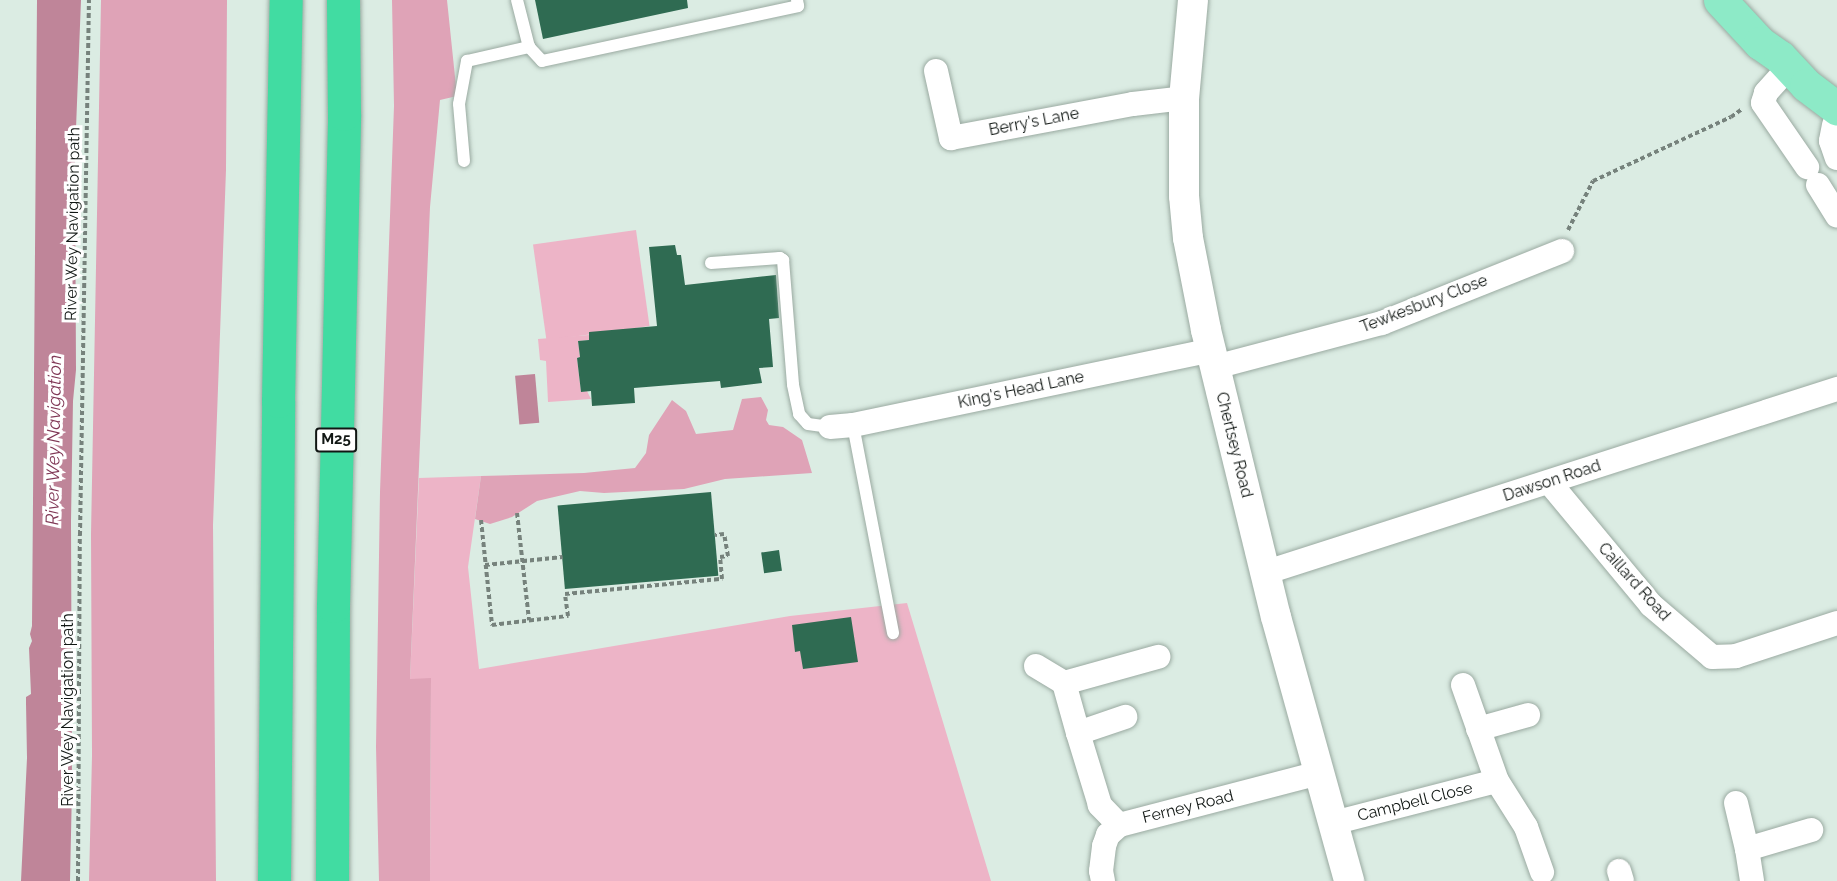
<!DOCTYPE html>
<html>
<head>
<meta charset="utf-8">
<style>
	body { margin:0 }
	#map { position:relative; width:1837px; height:881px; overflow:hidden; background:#dbece3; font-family:Raleway,sans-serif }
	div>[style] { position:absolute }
	.green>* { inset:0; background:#edb4c7; transform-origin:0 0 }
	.forest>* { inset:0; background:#dfa3b7 }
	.water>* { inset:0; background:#bf8599; transform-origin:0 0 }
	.building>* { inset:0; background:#2f6b52; transform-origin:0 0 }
	.path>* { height:4px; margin-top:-2px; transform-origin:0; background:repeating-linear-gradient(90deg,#76827c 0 4.5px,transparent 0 7.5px) }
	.roads { filter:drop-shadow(0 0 2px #9aaaa1) drop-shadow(0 0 2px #9aaaa1) }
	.service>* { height:12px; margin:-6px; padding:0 6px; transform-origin:6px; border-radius:6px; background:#fff }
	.minor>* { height:24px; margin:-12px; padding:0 12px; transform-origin:12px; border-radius:12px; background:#fff }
	.tertiary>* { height:30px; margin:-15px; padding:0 15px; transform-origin:15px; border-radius:15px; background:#fff }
	.primary>* { height:33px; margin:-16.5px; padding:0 16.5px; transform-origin:16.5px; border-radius:16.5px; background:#8deac7 }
	.motorway>* { height:33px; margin:-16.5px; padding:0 16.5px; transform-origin:16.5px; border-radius:16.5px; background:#41dca2 }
	span { translate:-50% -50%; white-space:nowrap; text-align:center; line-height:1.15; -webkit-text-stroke:6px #fff; paint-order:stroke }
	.shield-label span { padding:2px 4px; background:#fff; border:2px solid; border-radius:4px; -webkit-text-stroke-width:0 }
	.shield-label { font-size:15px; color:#111714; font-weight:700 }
	.street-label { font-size:16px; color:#111714 }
	.water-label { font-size:18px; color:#803856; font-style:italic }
</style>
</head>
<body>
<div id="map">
	<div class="green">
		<i style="left:636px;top:230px;width:97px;height:104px;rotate:82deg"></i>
		<i style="clip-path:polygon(589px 335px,590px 340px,578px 341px,580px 357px,577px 358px,581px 392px,587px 391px,591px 399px,548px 402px,546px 361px,540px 360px,538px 339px)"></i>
		<i style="clip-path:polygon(481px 476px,468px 567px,479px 669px,790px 616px,907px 603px,991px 881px,430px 881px,431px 679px,410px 679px,419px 478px)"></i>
	</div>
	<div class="forest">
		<i style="clip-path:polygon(101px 0,227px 0,226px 170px,213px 525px,216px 881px,89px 881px,92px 756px,91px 534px)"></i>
		<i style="clip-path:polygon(392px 0,447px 0,457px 96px,440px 100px,430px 207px,410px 679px,431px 678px,430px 881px,379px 881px,376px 747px,380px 492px,394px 106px)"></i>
		<i style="clip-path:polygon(761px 397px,768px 410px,766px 420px,769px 425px,783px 427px,802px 440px,812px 473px,725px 479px,684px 489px,604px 493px,580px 491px,537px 501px,512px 517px,490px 524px,475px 519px,481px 476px,584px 473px,635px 468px,646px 453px,649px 435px,672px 400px,686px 411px,696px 434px,733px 430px,742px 399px)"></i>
	</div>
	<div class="water">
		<i style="clip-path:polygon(37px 0,81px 0,75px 154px,76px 370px,73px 401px,71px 521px,72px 788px,70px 881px,21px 881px,27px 758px,26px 703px,26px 697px,31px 694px,29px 648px,32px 641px,30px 634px,32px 626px)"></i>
		<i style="left:535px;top:374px;width:49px;height:20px;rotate:85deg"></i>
	</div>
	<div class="building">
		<i style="clip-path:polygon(535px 0,687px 0,688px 8px,543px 39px)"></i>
		<i style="clip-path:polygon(675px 245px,677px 255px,681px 255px,685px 285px,776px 275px,779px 318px,769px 319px,773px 367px,759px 368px,762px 383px,721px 388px,720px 381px,634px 388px,635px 403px,592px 406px,591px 391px,581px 392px,577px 358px,580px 357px,578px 341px,589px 340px,589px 332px,657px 326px,649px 247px)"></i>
		<i style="left:711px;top:492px;width:84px;height:154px;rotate:85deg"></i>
		<i style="left:779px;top:550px;width:21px;height:18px;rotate:82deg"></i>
		<i style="clip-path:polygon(851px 617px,858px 662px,803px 669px,800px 651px,795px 652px,792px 625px)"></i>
	</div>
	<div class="path">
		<i style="left:1568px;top:230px;width:55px;rotate:-63deg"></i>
		<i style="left:1593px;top:181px;width:152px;rotate:-24.9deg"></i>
		<i style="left:1731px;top:117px;width:14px;rotate:-36deg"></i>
		<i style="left:517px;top:513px;width:108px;rotate:83.6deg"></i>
		<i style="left:481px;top:520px;width:106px;rotate:84deg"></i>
		<i style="left:492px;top:625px;width:77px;rotate:-6.8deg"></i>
		<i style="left:568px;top:616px;width:22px;rotate:-98deg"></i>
		<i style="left:565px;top:594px;width:158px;rotate:-5.5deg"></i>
		<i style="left:722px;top:579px;width:22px;rotate:-95deg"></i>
		<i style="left:720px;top:557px;width:8px;rotate:-7deg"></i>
		<i style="left:728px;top:556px;width:22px;rotate:-100deg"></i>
		<i style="left:724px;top:534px;width:9px;rotate:174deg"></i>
		<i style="left:485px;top:565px;width:78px;rotate:-5.9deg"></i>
		<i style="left:78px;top:881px;width:346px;rotate:-89.7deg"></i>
		<i style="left:80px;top:535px;width:535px;rotate:-89.04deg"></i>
	</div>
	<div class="roads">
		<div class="service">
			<i style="left:517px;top:0;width:49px;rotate:75.7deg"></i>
			<i style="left:529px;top:47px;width:19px;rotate:47deg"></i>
			<i style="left:542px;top:61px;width:262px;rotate:-12.1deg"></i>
			<i style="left:798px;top:6px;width:6px;rotate:-99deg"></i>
			<i style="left:464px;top:161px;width:57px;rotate:-95deg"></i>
			<i style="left:459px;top:104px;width:44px;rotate:-79.5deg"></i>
			<i style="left:467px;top:61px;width:64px;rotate:-12.7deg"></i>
			<i style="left:711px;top:263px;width:69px;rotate:-4.1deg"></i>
			<i style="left:780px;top:258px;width:4px;rotate:34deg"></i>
			<i style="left:783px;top:260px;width:125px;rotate:85.4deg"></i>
			<i style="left:793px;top:385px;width:30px;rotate:78deg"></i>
			<i style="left:799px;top:414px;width:13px;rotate:48deg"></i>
			<i style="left:808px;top:424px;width:22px;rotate:8deg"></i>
			<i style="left:853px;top:425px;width:212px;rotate:79.1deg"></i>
		</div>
		<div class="minor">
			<i style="left:1790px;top:66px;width:36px;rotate:132deg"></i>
			<i style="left:1766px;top:93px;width:10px;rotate:107deg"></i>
			<i style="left:1763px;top:103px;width:78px;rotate:55.5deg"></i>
			<i style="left:936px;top:71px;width:69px;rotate:77.4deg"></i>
			<i style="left:951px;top:138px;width:185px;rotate:-10.6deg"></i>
			<i style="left:1133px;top:104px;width:51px;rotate:-6.7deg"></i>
			<i style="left:1834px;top:125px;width:16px;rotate:101deg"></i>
			<i style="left:1831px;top:141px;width:18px;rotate:71deg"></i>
			<i style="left:1818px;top:185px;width:36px;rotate:58deg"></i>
			<i style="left:1215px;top:367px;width:173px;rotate:-14.8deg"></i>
			<i style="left:1382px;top:323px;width:194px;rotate:-21.8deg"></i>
			<i style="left:830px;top:427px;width:23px;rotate:-5deg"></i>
			<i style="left:853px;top:425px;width:366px;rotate:-11.8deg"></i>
			<i style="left:1549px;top:482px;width:160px;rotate:50.3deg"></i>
			<i style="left:1651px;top:605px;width:80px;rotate:40.4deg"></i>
			<i style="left:1712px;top:657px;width:24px;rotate:-2deg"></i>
			<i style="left:1736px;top:656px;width:106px;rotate:-18.1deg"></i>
			<i style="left:1267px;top:572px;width:599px;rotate:-17.8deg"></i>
			<i style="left:1036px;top:666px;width:33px;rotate:31deg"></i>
			<i style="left:1463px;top:685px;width:102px;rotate:70.5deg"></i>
			<i style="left:1478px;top:729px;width:52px;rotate:-15.6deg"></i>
			<i style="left:1078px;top:733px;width:52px;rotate:-105.6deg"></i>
			<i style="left:1064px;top:683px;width:98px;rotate:-15.5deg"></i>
			<i style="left:1736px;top:803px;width:47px;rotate:76.6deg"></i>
			<i style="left:1747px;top:849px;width:67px;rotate:-16.5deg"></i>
			<i style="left:1333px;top:823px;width:169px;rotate:-14.4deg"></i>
			<i style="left:1497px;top:781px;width:54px;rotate:57.8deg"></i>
			<i style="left:1526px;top:827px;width:48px;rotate:70.4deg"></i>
			<i style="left:1119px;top:825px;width:28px;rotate:-134deg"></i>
			<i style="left:1100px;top:805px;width:75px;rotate:-107deg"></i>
			<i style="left:1078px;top:733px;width:50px;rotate:-18.8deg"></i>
			<i style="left:1747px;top:849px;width:32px;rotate:81deg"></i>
			<i style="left:1619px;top:871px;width:10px;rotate:73deg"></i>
			<i style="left:1103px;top:881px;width:10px;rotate:-101deg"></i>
			<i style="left:1101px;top:871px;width:25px;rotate:-83deg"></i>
			<i style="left:1104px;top:846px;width:12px;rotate:-70deg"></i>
			<i style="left:1108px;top:835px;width:15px;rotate:-42deg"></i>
			<i style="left:1119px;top:825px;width:206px;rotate:-14.6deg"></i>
		</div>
		<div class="tertiary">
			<i style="left:1193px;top:0;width:98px;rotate:95.2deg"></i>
			<i style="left:1184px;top:98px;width:98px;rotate:90deg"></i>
			<i style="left:1184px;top:196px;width:42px;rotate:84.6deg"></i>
			<i style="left:1188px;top:238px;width:94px;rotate:78.9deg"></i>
			<i style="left:1206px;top:330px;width:295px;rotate:76.3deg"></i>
			<i style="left:1276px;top:617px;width:274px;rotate:74.5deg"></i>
		</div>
		<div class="primary">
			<i style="left:1720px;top:0;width:59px;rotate:47.1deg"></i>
			<i style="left:1760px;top:43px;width:24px;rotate:35deg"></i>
			<i style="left:1780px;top:57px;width:38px;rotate:47deg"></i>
			<i style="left:1806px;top:85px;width:39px;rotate:37deg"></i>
		</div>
		<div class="motorway">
			<i style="left:274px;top:881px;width:480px;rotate:-89.5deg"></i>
			<i style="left:278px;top:401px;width:401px;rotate:-88.9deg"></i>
			<i style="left:332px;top:881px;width:275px;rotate:-89.8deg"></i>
			<i style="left:333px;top:606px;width:492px;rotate:-88.7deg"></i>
			<i style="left:344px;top:114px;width:114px;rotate:-90.5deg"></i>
		</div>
	</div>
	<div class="shield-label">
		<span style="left:336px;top:440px">M25</span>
	</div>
	<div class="street-label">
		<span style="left:1034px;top:122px;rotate:-11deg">Berry's Lane</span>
		<span style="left:73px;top:224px;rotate:-89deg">River Wey Navigation path</span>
		<span style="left:1424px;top:304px;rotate:-21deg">Tewkesbury Close</span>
		<span style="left:1021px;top:390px;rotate:-12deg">King's Head Lane</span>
		<span style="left:1234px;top:445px;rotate:76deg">Chertsey Road</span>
		<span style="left:1552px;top:481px;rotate:-18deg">Dawson Road</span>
		<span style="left:1634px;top:582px;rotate:48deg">Caillard Road</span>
		<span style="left:68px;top:710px;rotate:-90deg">River Wey Navigation path</span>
		<span style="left:1415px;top:802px;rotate:-14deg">Campbell Close</span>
		<span style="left:1188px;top:807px;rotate:-14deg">Ferney Road</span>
	</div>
	<div class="water-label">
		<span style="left:54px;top:440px;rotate:-89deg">River Wey Navigation</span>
	</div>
</div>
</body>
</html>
